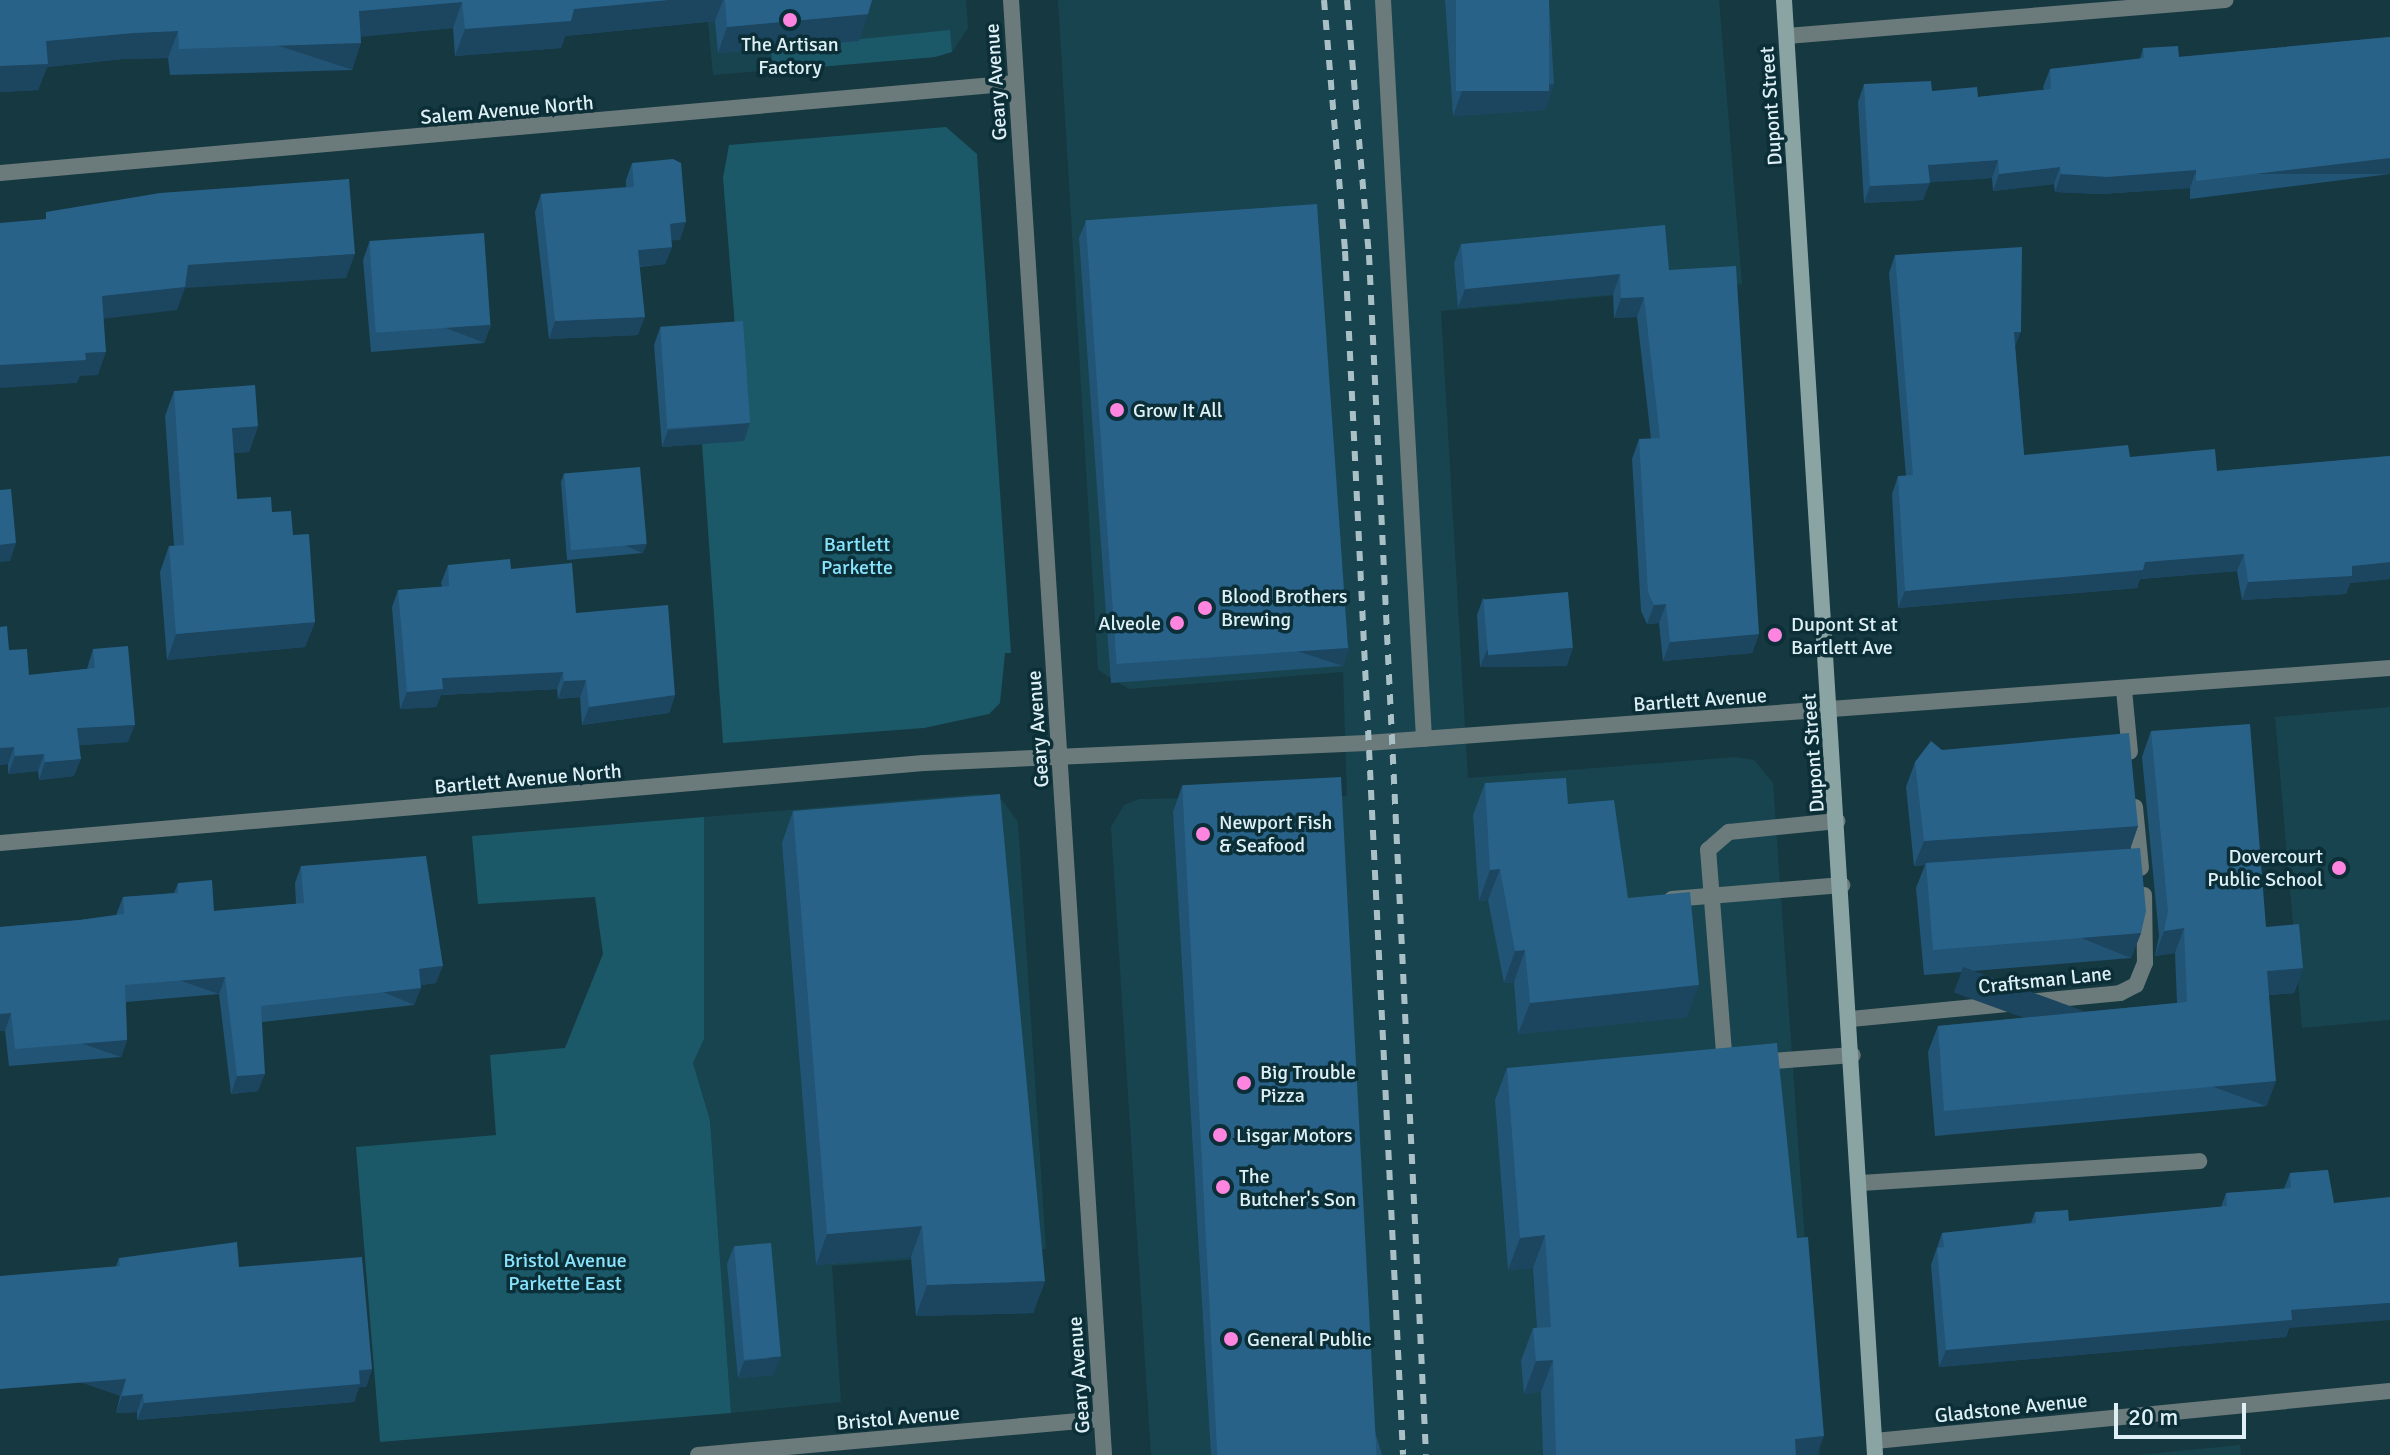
<!DOCTYPE html>
<html>
<head>
<meta charset="utf-8">
<style>
	body { margin:0 }
	#map { position:relative; width:2390px; height:1455px; overflow:hidden; background:#163841; font-family:Signika,sans-serif }
	div>[style] { position:absolute }
	.built>* { inset:0; background:#18444f }
	.green>* { inset:0; background:#1b5969 }
	.service>* { height:16px; margin:-8px; padding:0 8px; transform-origin:8px; border-radius:8px; background:#6b7b7b }
	.minor>* { height:16px; margin:-8px; padding:0 8px; transform-origin:8px; border-radius:8px; background:#6b7b7b }
	.secondary>* { height:16px; margin:-8px; padding:0 8px; transform-origin:8px; border-radius:8px; background:#8aa4a3 }
	.rail>* { height:6px; margin-top:-3px; transform-origin:0; background:repeating-linear-gradient(90deg,#aac0c7 0 10px,transparent 0 20px) }
	.wall>* { inset:0; background:#225476 }
	.shaded-wall>* { inset:0; background:#1c4560; transform-origin:0 0 }
	.building>* { inset:0; background:#286289; transform-origin:0 0 }
	.dots>* { width:22px; height:22px; translate:-50% -50%; box-sizing:border-box; border:4px solid #0b2e37; border-radius:50% }
	span { translate:-50% -50%; white-space:nowrap; text-align:center; line-height:1.15; -webkit-text-stroke:7px #0b2e37; paint-order:stroke }
	.poi-label { font-size:20px; color:#def0f6 }
	.left { translate:0 -50%; text-align:left }
	.right { translate:-100% -50%; text-align:right }
	.street-label { font-size:20px; color:#def0f6 }
	.park-label { font-size:20px; color:#88e3fc }
	.scale { position:absolute; left:2114px; top:1403px; width:132px; height:36px; box-sizing:border-box; border:4px solid #def0f6; border-top:0; padding-left:10px; font-size:24px; line-height:28px; white-space:nowrap; color:#def0f6; -webkit-text-stroke:6px #0b2e37; paint-order:stroke }
</style>
</head>
<body>
<div id="map">
	<div class="built">
		<i style="clip-path:polygon(706px 0,966px 0,968px 28px,952px 52px,935px 57px,713px 75px)"></i>
		<i style="clip-path:polygon(1058px 0,1719px 0,1742px 284px,1441px 311px,1468px 778px,1736px 757px,1754px 760px,1773px 783px,1820px 1455px,1151px 1455px,1111px 827px,1124px 805px,1139px 799px,1347px 796px,1343px 672px,1129px 689px,1098px 670px)"></i>
		<i style="clip-path:polygon(2390px 707px,2390px 1020px,2302px 1028px,2275px 717px)"></i>
		<i style="clip-path:polygon(979px 794px,1002px 800px,1018px 822px,1046px 1249px,832px 1266px,841px 1402px,731px 1413px,710px 1120px,693px 1063px,704px 1039px,704px 817px)"></i>
		<i style="clip-path:polygon(2240px 1445px,2241px 1455px,2137px 1455px)"></i>
	</div>
	<div class="green">
		<i style="clip-path:polygon(950px 30px,952px 52px,935px 57px,773px 71px,771px 48px)"></i>
		<i style="clip-path:polygon(946px 127px,977px 154px,1011px 653px,1005px 653px,1000px 703px,989px 714px,924px 728px,723px 743px,702px 444px,736px 339px,723px 178px,729px 145px)"></i>
		<i style="clip-path:polygon(704px 817px,704px 1039px,693px 1063px,710px 1120px,731px 1413px,380px 1442px,356px 1147px,496px 1135px,490px 1055px,565px 1048px,603px 954px,595px 897px,478px 904px,472px 836px)"></i>
	</div>
	<div class="service">
		<i style="left:1383px;top:0;width:740px;rotate:86.82deg"></i>
		<i style="left:1672px;top:899px;width:171px;rotate:-4.7deg"></i>
		<i style="left:1760px;top:1062px;width:93px;rotate:-4.3deg"></i>
		<i style="left:1725px;top:1065px;width:216px;rotate:-94.5deg"></i>
		<i style="left:1708px;top:850px;width:28px;rotate:-41deg"></i>
		<i style="left:1729px;top:832px;width:109px;rotate:-5.8deg"></i>
		<i style="left:1861px;top:1183px;width:339px;rotate:-3.7deg"></i>
	</div>
	<div class="minor">
		<i style="left:1011px;top:0;width:1458px;rotate:86.34deg"></i>
		<i style="left:1787px;top:36px;width:440px;rotate:-4.7deg"></i>
		<i style="left:0;top:173px;width:1020px;rotate:-5.06deg"></i>
		<i style="left:2124px;top:690px;width:62px;rotate:84.5deg"></i>
		<i style="left:2135px;top:807px;width:61px;rotate:84.4deg"></i>
		<i style="left:0;top:843px;width:927px;rotate:-4.95deg"></i>
		<i style="left:924px;top:763px;width:443px;rotate:-2.6deg"></i>
		<i style="left:1367px;top:743px;width:1026px;rotate:-4.19deg"></i>
		<i style="left:1851px;top:1019px;width:270px;rotate:-5.5deg"></i>
		<i style="left:2120px;top:993px;width:18px;rotate:-27deg"></i>
		<i style="left:2136px;top:985px;width:24px;rotate:-68deg"></i>
		<i style="left:2145px;top:963px;width:68px;rotate:-90.8deg"></i>
		<i style="left:1875px;top:1441px;width:517px;rotate:-5.55deg"></i>
		<i style="left:698px;top:1455px;width:405px;rotate:-5.1deg"></i>
	</div>
	<div class="secondary">
		<i style="left:1784px;top:0;width:1458px;rotate:86.42deg"></i>
	</div>
	<div class="rail">
		<i style="left:1324px;top:0;width:252px;rotate:85.2deg"></i>
		<i style="left:1345px;top:251px;width:1205px;rotate:87.24deg"></i>
		<i style="left:1347px;top:0;width:256px;rotate:85.1deg"></i>
		<i style="left:1369px;top:255px;width:1201px;rotate:87.28deg"></i>
	</div>
	<div class="wall">
		<i style="clip-path:polygon(0 0,872px 0,859px 41px,718px 53px,715px 21px,565px 36px,561px 48px,455px 56px,453px 28px,361px 36px,352px 70px,170px 75px,168px 58px,123px 59px,47px 67px,38px 90px,0 92px)"></i>
		<i style="clip-path:polygon(1445px 0,1549px 0,1554px 84px,1545px 110px,1453px 116px)"></i>
		<i style="clip-path:polygon(2390px 37px,2390px 174px,2190px 199px,2190px 188px,2101px 194px,2055px 192px,2054px 184px,1993px 191px,1992px 178px,1929px 182px,1923px 200px,1864px 203px,1858px 102px,1864px 84px,1978px 97px,2044px 90px,2043px 87px,2050px 69px,2140px 59px,2143px 48px,2179px 57px)"></i>
		<i style="clip-path:polygon(632px 163px,680px 240px,671px 240px,672px 247px,665px 264px,640px 267px,638px 335px,549px 339px,535px 212px,541px 194px,626px 187px,626px 180px)"></i>
		<i style="clip-path:polygon(1086px 221px,1349px 648px,1343px 666px,1111px 683px,1079px 238px)"></i>
		<i style="clip-path:polygon(369px 243px,491px 325px,484px 343px,371px 352px,363px 260px)"></i>
		<i style="clip-path:polygon(1461px 244px,1669px 270px,1759px 634px,1752px 653px,1663px 661px,1659px 623px,1647px 624px,1641px 611px,1632px 459px,1639px 439px,1651px 439px,1637px 317px,1614px 318px,1613px 294px,1458px 308px,1454px 263px)"></i>
		<i style="clip-path:polygon(1895px 255px,2015px 348px,2024px 455px,2130px 457px,2217px 471px,2390px 456px,2390px 579px,2350px 583px,2346px 594px,2242px 600px,2237px 571px,2140px 579px,2137px 588px,1898px 608px,1892px 494px,1898px 476px,1906px 476px,1889px 273px)"></i>
		<i style="clip-path:polygon(660px 328px,744px 441px,662px 447px,654px 345px)"></i>
		<i style="clip-path:polygon(174px 391px,258px 426px,249px 452px,234px 453px,237px 499px,272px 512px,293px 535px,315px 622px,305px 647px,167px 660px,160px 572px,169px 546px,174px 546px,165px 416px)"></i>
		<i style="clip-path:polygon(564px 473px,643px 553px,567px 560px,561px 482px)"></i>
		<i style="clip-path:polygon(448px 565px,511px 569px,576px 613px,675px 695px,669px 713px,582px 725px,580px 697px,558px 699px,557px 689px,441px 695px,436px 707px,400px 709px,392px 607px,398px 590px,442px 587px,441px 583px)"></i>
		<i style="clip-path:polygon(1483px 598px,1567px 666px,1480px 667px,1477px 615px)"></i>
		<i style="clip-path:polygon(0 627px,9px 650px,29px 675px,87px 669px,93px 649px,128px 742px,79px 745px,74px 776px,39px 780px,38px 771px,8px 774px,8px 764px,0 765px)"></i>
		<i style="clip-path:polygon(2151px 731px,2266px 927px,2303px 968px,2294px 993px,2269px 995px,2267px 1106px,1935px 1136px,1928px 1052px,1938px 1026px,2177px 1003px,2175px 953px,2155px 956px,2159px 936px,2142px 757px)"></i>
		<i style="clip-path:polygon(1942px 750px,2138px 826px,2130px 849px,2141px 933px,2131px 958px,1924px 975px,1916px 888px,1925px 865px,1914px 866px,1906px 787px,1915px 762px)"></i>
		<i style="clip-path:polygon(1485px 783px,1568px 804px,1628px 898px,1687px 1017px,1518px 1034px,1514px 982px,1504px 983px,1488px 900px,1479px 901px,1473px 815px)"></i>
		<i style="clip-path:polygon(1182px 786px,1382px 1455px,1211px 1455px,1173px 812px)"></i>
		<i style="clip-path:polygon(793px 811px,1045px 1281px,1033px 1313px,916px 1316px,911px 1257px,816px 1265px,782px 843px)"></i>
		<i style="clip-path:polygon(301px 866px,436px 983px,421px 985px,414px 1005px,262px 1022px,258px 1091px,231px 1094px,219px 994px,126px 1002px,127px 1040px,121px 1057px,9px 1066px,5px 1031px,0 927px,80px 920px,116px 915px,123px 897px,174px 893px,178px 883px,214px 911px,296px 904px,295px 883px)"></i>
		<i style="clip-path:polygon(1507px 1068px,1817px 1455px,1543px 1455px,1541px 1392px,1524px 1394px,1521px 1361px,1533px 1328px,1537px 1328px,1533px 1268px,1508px 1270px,1495px 1100px)"></i>
		<i style="clip-path:polygon(2328px 1170px,2289px 1328px,2286px 1337px,1939px 1367px,1931px 1265px,1942px 1233px,2031px 1223px,2035px 1212px,2069px 1221px,2221px 1207px,2226px 1193px,2284px 1189px,2290px 1173px)"></i>
		<i style="clip-path:polygon(734px 1246px,774px 1375px,738px 1378px,727px 1264px)"></i>
		<i style="clip-path:polygon(119px 1258px,239px 1267px,372px 1369px,366px 1387px,359px 1387px,354px 1402px,137px 1420px,137px 1412px,116px 1413px,120px 1396px,116px 1266px)"></i>
	</div>
	<div class="shaded-wall">
		<i style="clip-path:polygon(668px 0,723px 0,715px 21px,565px 36px,561px 48px,455px 56px,465px 29px,574px 9px)"></i>
		<i style="clip-path:polygon(462px 2px,453px 28px,349px 38px,359px 11px)"></i>
		<i style="clip-path:polygon(868px 14px,859px 41px,718px 53px,727px 27px)"></i>
		<i style="clip-path:polygon(178px 31px,168px 58px,123px 59px,47px 67px,38px 90px,0 92px,0 66px,46px 41px,133px 33px)"></i>
		<i style="left:361px;top:43px;width:28px;height:182px;rotate:108deg"></i>
		<i style="clip-path:polygon(1554px 84px,1545px 110px,1453px 116px,1462px 91px)"></i>
		<i style="left:2390px;top:158px;width:16px;height:195px;rotate:90deg"></i>
		<i style="clip-path:polygon(1998px 160px,1992px 178px,1922px 183px,1928px 165px)"></i>
		<i style="clip-path:polygon(2060px 167px,2054px 184px,1993px 191px,1999px 174px)"></i>
		<i style="clip-path:polygon(2196px 170px,2190px 188px,2101px 194px,2055px 192px,2061px 174px)"></i>
		<i style="clip-path:polygon(1930px 183px,1923px 200px,1864px 203px,1870px 186px)"></i>
		<i style="clip-path:polygon(686px 222px,680px 240px,663px 241px,670px 224px)"></i>
		<i style="clip-path:polygon(672px 247px,665px 264px,632px 267px,638px 250px)"></i>
		<i style="clip-path:polygon(355px 254px,346px 278px,185px 288px,177px 310px,93px 320px,102px 296px,188px 265px)"></i>
		<i style="clip-path:polygon(1620px 274px,1613px 294px,1458px 308px,1465px 289px)"></i>
		<i style="clip-path:polygon(1644px 297px,1637px 317px,1614px 318px,1621px 298px)"></i>
		<i style="clip-path:polygon(645px 317px,638px 335px,549px 339px,555px 321px)"></i>
		<i style="left:491px;top:325px;width:19px;height:113px;rotate:111deg"></i>
		<i style="clip-path:polygon(2014px 332px,2021px 332px,2014px 349px)"></i>
		<i style="clip-path:polygon(106px 352px,98px 375px,80px 376px,77px 383px,0 388px,0 365px,85px 353px)"></i>
		<i style="clip-path:polygon(750px 423px,744px 441px,662px 447px,668px 430px)"></i>
		<i style="clip-path:polygon(258px 426px,249px 452px,223px 454px,232px 428px)"></i>
		<i style="clip-path:polygon(16px 543px,10px 561px,0 562px,0 545px)"></i>
		<i style="left:647px;top:544px;width:10px;height:76px;rotate:114deg"></i>
		<i style="clip-path:polygon(2244px 554px,2237px 571px,2140px 579px,2137px 588px,1898px 608px,1905px 591px,2145px 562px)"></i>
		<i style="clip-path:polygon(2390px 562px,2390px 579px,2350px 583px,2346px 594px,2242px 600px,2248px 582px,2352px 566px)"></i>
		<i style="clip-path:polygon(1666px 604px,1659px 623px,1647px 624px,1654px 605px)"></i>
		<i style="clip-path:polygon(315px 622px,305px 647px,167px 660px,176px 634px)"></i>
		<i style="clip-path:polygon(1759px 634px,1752px 653px,1663px 661px,1670px 642px)"></i>
		<i style="left:1349px;top:648px;width:19px;height:233px;rotate:108deg"></i>
		<i style="clip-path:polygon(1573px 648px,1567px 666px,1480px 667px,1487px 650px)"></i>
		<i style="clip-path:polygon(563px 672px,557px 689px,441px 695px,436px 707px,400px 709px,407px 692px,442px 678px)"></i>
		<i style="clip-path:polygon(586px 680px,580px 697px,558px 699px,564px 681px)"></i>
		<i style="clip-path:polygon(675px 695px,669px 713px,582px 725px,589px 707px)"></i>
		<i style="clip-path:polygon(135px 725px,128px 742px,71px 746px,77px 728px)"></i>
		<i style="clip-path:polygon(14px 747px,8px 764px,0 765px,0 748px)"></i>
		<i style="clip-path:polygon(44px 754px,38px 771px,8px 774px,15px 756px)"></i>
		<i style="clip-path:polygon(81px 759px,74px 776px,39px 780px,45px 762px)"></i>
		<i style="clip-path:polygon(2138px 826px,2129px 852px,1926px 863px,1925px 865px,1914px 866px,1924px 841px)"></i>
		<i style="clip-path:polygon(1500px 869px,1488px 900px,1479px 901px,1490px 870px)"></i>
		<i style="clip-path:polygon(2184px 928px,2175px 953px,2155px 956px,2164px 931px)"></i>
		<i style="left:2141px;top:933px;width:27px;height:209px;rotate:112deg"></i>
		<i style="clip-path:polygon(1525px 950px,1514px 982px,1504px 983px,1515px 951px)"></i>
		<i style="clip-path:polygon(443px 966px,436px 983px,413px 986px,419px 969px)"></i>
		<i style="clip-path:polygon(2303px 968px,2294px 993px,2258px 996px,2267px 971px)"></i>
		<i style="left:225px;top:977px;width:18px;height:100px;rotate:109deg"></i>
		<i style="clip-path:polygon(1699px 985px,1687px 1017px,1518px 1034px,1530px 1003px)"></i>
		<i style="left:421px;top:988px;width:18px;height:161px;rotate:112deg"></i>
		<i style="clip-path:polygon(11px 1013px,5px 1031px,0 1031px,0 1014px)"></i>
		<i style="left:127px;top:1040px;width:18px;height:112px;rotate:109deg"></i>
		<i style="clip-path:polygon(265px 1074px,258px 1091px,231px 1094px,237px 1076px)"></i>
		<i style="left:2276px;top:1081px;width:27px;height:333px;rotate:110deg"></i>
		<i style="clip-path:polygon(922px 1226px,911px 1257px,816px 1265px,827px 1234px)"></i>
		<i style="clip-path:polygon(1545px 1235px,1533px 1268px,1508px 1270px,1520px 1238px)"></i>
		<i style="clip-path:polygon(1045px 1281px,1033px 1313px,916px 1316px,927px 1285px)"></i>
		<i style="clip-path:polygon(2390px 1303px,2390px 1320px,2289px 1328px,2286px 1337px,1939px 1367px,1946px 1350px,2291px 1310px)"></i>
		<i style="clip-path:polygon(781px 1357px,774px 1375px,738px 1378px,744px 1361px)"></i>
		<i style="clip-path:polygon(1553px 1360px,1541px 1392px,1524px 1394px,1536px 1361px)"></i>
		<i style="clip-path:polygon(372px 1369px,366px 1387px,359px 1387px,354px 1402px,137px 1420px,144px 1403px)"></i>
		<i style="left:126px;top:1379px;width:18px;height:126px;rotate:109deg"></i>
		<i style="clip-path:polygon(143px 1394px,137px 1412px,116px 1413px,122px 1396px)"></i>
		<i style="clip-path:polygon(1824px 1436px,1817px 1455px,1789px 1455px,1795px 1439px)"></i>
	</div>
	<div class="building">
		<i style="clip-path:polygon(0 0,668px 0,574px 9px,571px 21px,465px 29px,462px 2px,359px 11px,361px 43px,179px 49px,178px 31px,133px 33px,46px 41px,48px 64px,0 66px)"></i>
		<i style="clip-path:polygon(725px 0,872px 0,868px 14px,727px 27px)"></i>
		<i style="left:1456px;top:0;width:93px;height:91px"></i>
		<i style="clip-path:polygon(2390px 37px,2390px 158px,2196px 181px,2196px 170px,2107px 177px,2061px 174px,2060px 167px,1999px 174px,1998px 160px,1928px 165px,1930px 183px,1870px 186px,1864px 84px,1931px 81px,1932px 91px,1977px 87px,1978px 97px,2051px 89px,2050px 69px,2144px 58px,2143px 48px,2178px 46px,2179px 57px)"></i>
		<i style="clip-path:polygon(673px 159px,681px 163px,686px 222px,670px 224px,672px 247px,638px 250px,645px 317px,555px 321px,541px 194px,634px 187px,632px 163px)"></i>
		<i style="clip-path:polygon(349px 179px,355px 254px,188px 265px,185px 287px,102px 296px,106px 352px,85px 353px,86px 360px,0 365px,0 223px,46px 219px,46px 212px,160px 193px)"></i>
		<i style="left:1317px;top:204px;width:445px;height:232px;rotate:86deg"></i>
		<i style="clip-path:polygon(1665px 225px,1669px 270px,1736px 266px,1759px 634px,1670px 642px,1666px 604px,1654px 605px,1648px 592px,1639px 439px,1660px 438px,1644px 297px,1621px 298px,1620px 274px,1465px 289px,1461px 244px)"></i>
		<i style="left:484px;top:233px;width:92px;height:115px;rotate:86deg"></i>
		<i style="clip-path:polygon(2022px 247px,2021px 332px,2014px 332px,2024px 455px,2128px 445px,2130px 457px,2215px 449px,2217px 471px,2390px 456px,2390px 562px,2352px 566px,2352px 576px,2248px 582px,2244px 554px,2145px 562px,2143px 570px,1905px 591px,1898px 476px,1913px 475px,1895px 255px)"></i>
		<i style="left:743px;top:321px;width:102px;height:83px;rotate:86deg"></i>
		<i style="clip-path:polygon(255px 385px,258px 426px,232px 428px,237px 499px,271px 497px,272px 512px,291px 511px,293px 535px,309px 534px,315px 622px,176px 634px,169px 546px,184px 545px,174px 391px)"></i>
		<i style="left:640px;top:467px;width:77px;height:76px;rotate:85deg"></i>
		<i style="clip-path:polygon(11px 489px,16px 543px,0 545px,0 490px)"></i>
		<i style="clip-path:polygon(510px 559px,511px 569px,572px 563px,576px 613px,668px 605px,675px 695px,589px 707px,586px 680px,564px 681px,563px 672px,442px 678px,443px 689px,407px 692px,398px 590px,449px 586px,448px 565px)"></i>
		<i style="left:1568px;top:592px;width:56px;height:85px;rotate:85deg"></i>
		<i style="clip-path:polygon(7px 626px,9px 650px,27px 649px,29px 675px,95px 668px,93px 649px,128px 646px,135px 725px,77px 728px,81px 759px,45px 762px,44px 754px,15px 756px,14px 747px,0 748px,0 627px)"></i>
		<i style="clip-path:polygon(2250px 724px,2266px 927px,2299px 924px,2303px 968px,2267px 971px,2276px 1081px,1944px 1111px,1938px 1026px,2187px 1002px,2184px 928px,2164px 931px,2168px 911px,2151px 731px)"></i>
		<i style="clip-path:polygon(2129px 733px,2138px 826px,1924px 841px,1915px 762px,1931px 741px,1942px 750px)"></i>
		<i style="left:1341px;top:777px;width:679px;height:159px;rotate:87deg"></i>
		<i style="clip-path:polygon(1566px 778px,1568px 804px,1614px 800px,1628px 898px,1690px 892px,1699px 985px,1530px 1003px,1525px 950px,1515px 951px,1500px 869px,1490px 870px,1485px 783px)"></i>
		<i style="clip-path:polygon(1000px 794px,1045px 1281px,927px 1285px,922px 1226px,827px 1234px,793px 811px)"></i>
		<i style="clip-path:polygon(2140px 848px,2146px 911px,2141px 933px,1933px 950px,1926px 863px)"></i>
		<i style="clip-path:polygon(426px 856px,443px 966px,419px 969px,421px 988px,261px 1006px,265px 1074px,237px 1076px,225px 977px,125px 985px,127px 1040px,15px 1049px,11px 1013px,0 1014px,0 927px,80px 920px,124px 914px,123px 897px,178px 893px,178px 883px,212px 880px,214px 911px,304px 903px,301px 866px)"></i>
		<i style="clip-path:polygon(1777px 1043px,1797px 1238px,1808px 1237px,1824px 1436px,1795px 1439px,1796px 1455px,1556px 1455px,1553px 1360px,1536px 1361px,1533px 1328px,1551px 1327px,1545px 1235px,1520px 1238px,1507px 1068px)"></i>
		<i style="clip-path:polygon(2328px 1170px,2334px 1203px,2390px 1197px,2390px 1303px,2291px 1310px,2292px 1320px,1946px 1350px,1937px 1248px,1944px 1247px,1942px 1233px,2036px 1223px,2035px 1212px,2068px 1210px,2069px 1221px,2227px 1206px,2226px 1193px,2291px 1188px,2290px 1173px)"></i>
		<i style="clip-path:polygon(237px 1242px,239px 1267px,362px 1257px,372px 1369px,359px 1370px,360px 1384px,144px 1403px,143px 1394px,122px 1396px,126px 1379px,0 1389px,0 1276px,120px 1266px,119px 1258px)"></i>
		<i style="left:771px;top:1243px;width:114px;height:37px;rotate:85deg"></i>
	</div>
	<div class="dots">
		<i style="left:790px;top:20px;background:#fe85df"></i>
		<i style="left:1117px;top:410px;background:#fe85df"></i>
		<i style="left:1205px;top:608px;background:#fe85df"></i>
		<i style="left:1177px;top:623px;background:#fe85df"></i>
		<i style="left:1775px;top:635px;background:#fe85df"></i>
		<i style="left:1203px;top:834px;background:#fe85df"></i>
		<i style="left:2339px;top:868px;background:#fe85df"></i>
		<i style="left:1244px;top:1083px;background:#fe85df"></i>
		<i style="left:1220px;top:1135px;background:#fe85df"></i>
		<i style="left:1223px;top:1187px;background:#fe85df"></i>
		<i style="left:1231px;top:1339px;background:#fe85df"></i>
	</div>
	<div class="poi-label">
		<span style="left:790px;top:56px">The Artisan<br>Factory</span>
		<span class="left" style="left:1133px;top:410px">Grow It All</span>
		<span class="left" style="left:1221px;top:608px">Blood Brothers<br>Brewing</span>
		<span class="right" style="left:1161px;top:623px">Alveole</span>
		<span class="left" style="left:1791px;top:636px">Dupont St at<br>Bartlett Ave</span>
		<span class="left" style="left:1219px;top:834px">Newport Fish<br>&amp; Seafood</span>
		<span class="right" style="left:2323px;top:868px">Dovercourt<br>Public School</span>
		<span class="left" style="left:1260px;top:1084px">Big Trouble<br>Pizza</span>
		<span class="left" style="left:1236px;top:1135px">Lisgar Motors</span>
		<span class="left" style="left:1239px;top:1188px">The<br>Butcher's Son</span>
		<span class="left" style="left:1247px;top:1339px">General Public</span>
	</div>
	<div class="street-label">
		<span style="left:996px;top:82px;rotate:-94deg">Geary Avenue</span>
		<span style="left:1771px;top:106px;rotate:-94deg">Dupont Street</span>
		<span style="left:507px;top:110px;rotate:-5deg">Salem Avenue North</span>
		<span style="left:1700px;top:700px;rotate:-4deg">Bartlett Avenue</span>
		<span style="left:1038px;top:729px;rotate:-94deg">Geary Avenue</span>
		<span style="left:1813px;top:753px;rotate:-94deg">Dupont Street</span>
		<span style="left:528px;top:779px;rotate:-5deg">Bartlett Avenue North</span>
		<span style="left:2045px;top:980px;rotate:-6deg">Craftsman Lane</span>
		<span style="left:1079px;top:1375px;rotate:-94deg">Geary Avenue</span>
		<span style="left:2011px;top:1408px;rotate:-6deg">Gladstone Avenue</span>
		<span style="left:898px;top:1418px;rotate:-5deg">Bristol Avenue</span>
	</div>
	<div class="park-label">
		<span style="left:857px;top:556px">Bartlett<br>Parkette</span>
		<span style="left:565px;top:1272px">Bristol Avenue<br>Parkette East</span>
	</div>
	<div class="scale">20 m</div>
</div>
</body>
</html>
